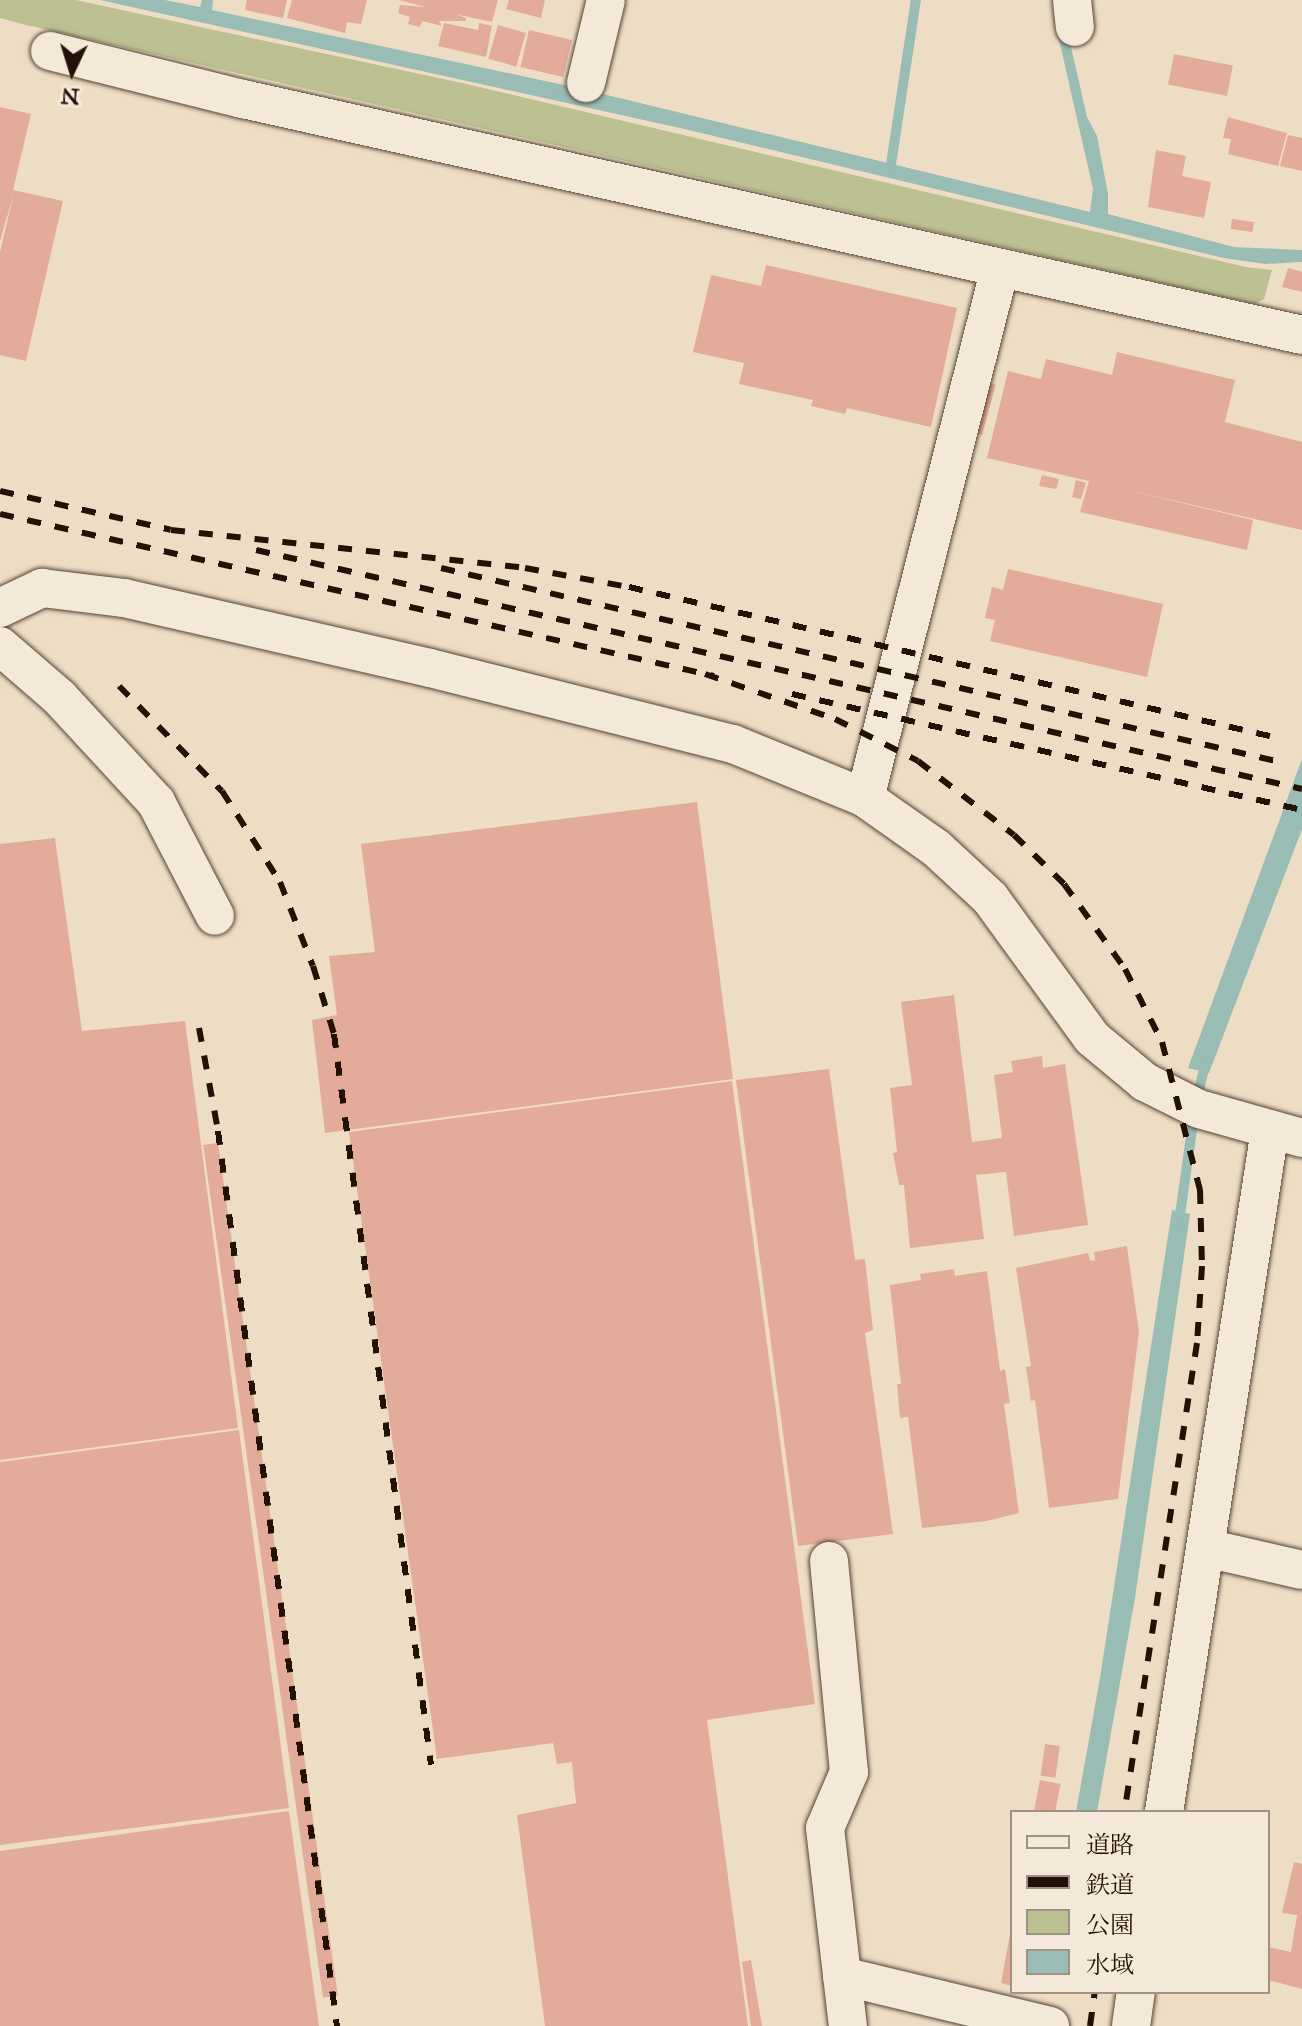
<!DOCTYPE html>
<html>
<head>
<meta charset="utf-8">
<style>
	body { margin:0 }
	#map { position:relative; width:1302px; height:2026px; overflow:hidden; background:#eeddc5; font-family:"IM FELL Great Primer","Noto Serif JP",serif }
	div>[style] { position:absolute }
	.green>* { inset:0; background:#bdc091 }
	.water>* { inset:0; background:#99bcb4 }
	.stream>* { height:10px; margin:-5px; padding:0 5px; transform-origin:5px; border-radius:5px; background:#99bcb4 }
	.building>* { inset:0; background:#e3ab99; transform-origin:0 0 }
	.roads { filter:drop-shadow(0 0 2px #544535) drop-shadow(0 0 2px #544535) }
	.minor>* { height:38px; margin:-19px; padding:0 19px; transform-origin:19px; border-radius:19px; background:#f4e9d9 }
	.rail>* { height:6px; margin-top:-3px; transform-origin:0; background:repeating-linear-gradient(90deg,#211205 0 14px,transparent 0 28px) }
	span { translate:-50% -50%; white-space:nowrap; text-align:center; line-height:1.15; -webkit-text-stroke:6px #f4e9d9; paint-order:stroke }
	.legend { position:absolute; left:1010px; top:1810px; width:260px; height:184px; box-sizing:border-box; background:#f4e9d9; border:2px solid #a09384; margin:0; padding:10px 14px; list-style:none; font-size:24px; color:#211205 }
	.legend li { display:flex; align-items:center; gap:16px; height:40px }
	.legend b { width:40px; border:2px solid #a09384 }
	.north { position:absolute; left:32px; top:32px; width:80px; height:80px; -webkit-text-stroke:6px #f4e9d9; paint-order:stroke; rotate:184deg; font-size:22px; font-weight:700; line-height:32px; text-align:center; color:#211205 }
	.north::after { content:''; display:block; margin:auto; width:28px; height:36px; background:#211205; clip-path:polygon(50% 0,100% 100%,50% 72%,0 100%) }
</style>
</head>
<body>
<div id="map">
	<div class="green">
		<i style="clip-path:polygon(0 0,76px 0,191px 25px,462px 83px,1246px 267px,1272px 270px,1264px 299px,1255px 304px,22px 24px,0 18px)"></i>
	</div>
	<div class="water">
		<i style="clip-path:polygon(100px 0,165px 0,200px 7px,202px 0,213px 0,212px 10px,578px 88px,1090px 212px,1093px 189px,1058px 35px,1068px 34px,1087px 117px,1097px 136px,1108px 194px,1108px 214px,1234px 247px,1302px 250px,1302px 262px,1265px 264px,1224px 258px,680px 128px)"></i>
		<i style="clip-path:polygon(1302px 759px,1302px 829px,1209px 1073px,1188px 1068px)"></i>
		<i style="clip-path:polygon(1172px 1210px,1190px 1214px,1135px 1598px,1097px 1812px,1076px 1812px,1100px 1678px)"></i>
	</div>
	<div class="stream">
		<i style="left:890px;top:171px;width:173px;rotate:-81.4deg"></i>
		<i style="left:1197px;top:1099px;width:39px;rotate:-77deg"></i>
		<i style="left:1179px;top:1222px;width:108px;rotate:-82deg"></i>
	</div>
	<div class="building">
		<i style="clip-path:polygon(247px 0,287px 0,283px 18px,245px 10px)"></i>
		<i style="clip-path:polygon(292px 0,367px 0,361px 24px,347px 22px,345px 33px,287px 18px)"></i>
		<i style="clip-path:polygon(399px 0,498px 0,492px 22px,455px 14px,466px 18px,466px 21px,439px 21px,442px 26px,422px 21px,420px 27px,408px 24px,410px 17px,398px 13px,400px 5px,426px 7px)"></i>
		<i style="clip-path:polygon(509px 0,545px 0,541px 18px,506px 9px)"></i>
		<i style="clip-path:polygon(444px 23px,478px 30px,479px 23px,492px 26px,486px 57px,438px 46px)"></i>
		<i style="left:498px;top:25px;width:29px;height:35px;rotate:16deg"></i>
		<i style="left:529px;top:30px;width:44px;height:38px;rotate:13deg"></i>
		<i style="left:1174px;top:54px;width:60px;height:31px;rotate:11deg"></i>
		<i style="clip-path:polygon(0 107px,31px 114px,13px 190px,63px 201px,26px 361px,0 355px,0 252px,14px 193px,0 241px)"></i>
		<i style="clip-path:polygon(1228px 117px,1287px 133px,1278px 166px,1228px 154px,1231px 139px,1223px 138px)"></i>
		<i style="clip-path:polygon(1288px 135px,1302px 138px,1302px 171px,1280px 166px)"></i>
		<i style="clip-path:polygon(1156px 150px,1186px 156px,1182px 176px,1211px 182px,1204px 218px,1148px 207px)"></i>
		<i style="left:1232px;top:219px;width:22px;height:10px;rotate:8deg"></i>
		<i style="clip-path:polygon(766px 265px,957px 308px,931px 427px,847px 408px,845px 414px,811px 406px,813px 400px,739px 384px,744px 363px,693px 352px,711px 275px,761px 286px)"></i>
		<i style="clip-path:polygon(1288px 268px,1302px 272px,1302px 292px,1282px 287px)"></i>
		<i style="clip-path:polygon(1117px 352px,1235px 380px,1225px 422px,1302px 442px,1302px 530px,1115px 487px,1253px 520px,1247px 550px,1080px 512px,1089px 481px,987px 458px,1008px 371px,1041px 379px,1046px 359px,1112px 375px)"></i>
		<i style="left:985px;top:382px;width:11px;height:52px;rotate:15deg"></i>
		<i style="clip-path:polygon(1042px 475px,1059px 479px,1056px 489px,1039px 486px)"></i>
		<i style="clip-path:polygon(1076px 480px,1086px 483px,1081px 499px,1072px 497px)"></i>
		<i style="clip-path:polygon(1008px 569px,1163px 604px,1147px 677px,990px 641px,995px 620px,985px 618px,992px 587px,1003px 590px)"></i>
		<i style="clip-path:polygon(697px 802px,733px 1079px,325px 1133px,312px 1020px,337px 1015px,329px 956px,375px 952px,361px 844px)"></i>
		<i style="clip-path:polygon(55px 838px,82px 1031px,185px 1021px,238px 1428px,0 1460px,0 844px)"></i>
		<i style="clip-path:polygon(954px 995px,972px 1142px,1002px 1138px,994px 1075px,1013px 1072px,1011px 1061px,1042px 1056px,1043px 1068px,1065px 1064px,1088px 1225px,1014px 1236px,1006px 1172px,976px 1175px,984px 1239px,910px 1248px,904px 1185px,899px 1185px,893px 1153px,897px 1152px,890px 1088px,912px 1085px,901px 1002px)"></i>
		<i style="clip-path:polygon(829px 1069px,855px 1260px,865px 1259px,873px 1330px,865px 1333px,893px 1534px,798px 1546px,736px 1080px)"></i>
		<i style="clip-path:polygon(732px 1081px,815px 1704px,707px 1720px,748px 2026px,545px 2026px,517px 1815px,576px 1803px,572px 1762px,557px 1764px,553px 1743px,437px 1759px,349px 1132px)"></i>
		<i style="left:218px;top:1143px;width:861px;height:15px;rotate:82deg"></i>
		<i style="clip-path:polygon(1127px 1246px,1139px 1332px,1118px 1499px,1049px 1508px,1035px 1400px,1031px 1401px,1026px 1367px,1031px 1366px,1016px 1268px,1088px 1253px,1090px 1260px,1095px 1261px,1094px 1252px)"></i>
		<i style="clip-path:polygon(954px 1269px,955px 1276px,987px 1271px,1000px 1371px,1005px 1369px,1010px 1403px,1004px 1404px,1019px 1513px,987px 1521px,922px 1528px,908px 1417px,900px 1418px,897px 1384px,901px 1384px,890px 1285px,921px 1280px,920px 1274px)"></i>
		<i style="clip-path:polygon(239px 1430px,289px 1808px,0 1845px,0 1462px)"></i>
		<i style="left:1045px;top:1744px;width:15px;height:32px;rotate:8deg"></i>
		<i style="left:1040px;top:1780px;width:21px;height:33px;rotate:11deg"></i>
		<i style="clip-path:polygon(289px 1811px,319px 2026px,0 2026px,0 1851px)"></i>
		<i style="clip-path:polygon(1294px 1862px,1302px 1864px,1302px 1989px,1268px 1980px,1268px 1947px,1291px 1952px,1297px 1915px,1282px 1913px)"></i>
		<i style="clip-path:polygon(1010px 1934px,1012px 1934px,1012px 1986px,1001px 1983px)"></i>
		<i style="clip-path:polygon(751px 1960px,762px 2026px,751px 2026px,742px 1962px)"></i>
	</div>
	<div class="roads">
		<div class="minor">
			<i style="left:1072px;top:0;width:27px;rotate:84deg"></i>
			<i style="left:50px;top:51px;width:199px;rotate:14deg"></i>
			<i style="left:243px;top:99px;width:1085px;rotate:12.56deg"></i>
			<i style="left:586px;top:83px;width:85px;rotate:-76.5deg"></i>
			<i style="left:0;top:608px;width:47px;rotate:-25.5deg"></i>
			<i style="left:42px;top:588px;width:83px;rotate:7deg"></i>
			<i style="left:124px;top:598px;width:314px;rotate:12.9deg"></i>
			<i style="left:430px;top:668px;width:312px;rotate:14.1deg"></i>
			<i style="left:733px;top:744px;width:143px;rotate:22.2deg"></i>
			<i style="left:865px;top:798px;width:87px;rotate:35.2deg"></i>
			<i style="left:936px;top:848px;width:74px;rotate:42.8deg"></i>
			<i style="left:990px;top:898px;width:173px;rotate:53.9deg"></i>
			<i style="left:1092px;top:1038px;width:69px;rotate:39.7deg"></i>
			<i style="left:1145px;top:1082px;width:60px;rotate:26.6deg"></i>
			<i style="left:1199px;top:1109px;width:107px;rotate:15.7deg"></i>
			<i style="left:0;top:646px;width:79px;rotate:40.9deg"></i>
			<i style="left:60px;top:698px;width:142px;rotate:47.3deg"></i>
			<i style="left:156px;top:802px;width:128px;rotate:62.6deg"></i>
			<i style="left:865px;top:798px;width:547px;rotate:-75.71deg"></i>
			<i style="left:1206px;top:1548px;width:98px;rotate:12.9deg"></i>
			<i style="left:829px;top:1561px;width:212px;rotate:84.6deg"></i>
			<i style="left:849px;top:1772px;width:61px;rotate:113.2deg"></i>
			<i style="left:825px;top:1828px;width:199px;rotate:83.4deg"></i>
			<i style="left:1164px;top:1812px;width:690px;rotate:-81.17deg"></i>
			<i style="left:842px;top:1976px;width:214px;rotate:13.5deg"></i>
			<i style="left:1131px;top:2026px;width:34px;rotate:-82deg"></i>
		</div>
	</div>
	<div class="rail">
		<i style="left:0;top:491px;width:175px;rotate:12.8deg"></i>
		<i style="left:171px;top:530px;width:356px;rotate:6.1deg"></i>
		<i style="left:525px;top:568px;width:106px;rotate:10.4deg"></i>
		<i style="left:629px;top:587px;width:670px;rotate:13.1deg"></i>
		<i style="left:0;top:514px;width:732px;rotate:12.78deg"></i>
		<i style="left:256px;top:550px;width:1073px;rotate:12.87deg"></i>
		<i style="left:441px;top:568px;width:861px;rotate:13.02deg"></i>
		<i style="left:705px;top:674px;width:138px;rotate:19.1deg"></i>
		<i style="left:835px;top:719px;width:93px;rotate:26.8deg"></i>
		<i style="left:918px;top:761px;width:121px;rotate:37.6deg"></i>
		<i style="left:1014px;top:835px;width:70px;rotate:44.4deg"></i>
		<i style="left:1064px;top:884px;width:105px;rotate:54.3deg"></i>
		<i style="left:1125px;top:969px;width:82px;rotate:63.1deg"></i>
		<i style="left:1162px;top:1042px;width:153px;rotate:75.6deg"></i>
		<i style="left:1200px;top:1190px;width:76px;rotate:88.5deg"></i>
		<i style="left:1202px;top:1266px;width:77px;rotate:93.7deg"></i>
		<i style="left:1197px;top:1343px;width:475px;rotate:98.8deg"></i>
		<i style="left:119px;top:686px;width:147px;rotate:45.6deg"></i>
		<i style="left:222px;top:791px;width:108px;rotate:57.5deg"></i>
		<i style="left:280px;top:882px;width:90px;rotate:68.6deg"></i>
		<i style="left:313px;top:966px;width:71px;rotate:72.8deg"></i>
		<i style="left:334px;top:1034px;width:737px;rotate:82.44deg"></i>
		<i style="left:792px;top:694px;width:523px;rotate:12.81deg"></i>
		<i style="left:199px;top:1028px;width:105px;rotate:79.5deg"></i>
		<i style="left:218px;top:1131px;width:903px;rotate:82.43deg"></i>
		<i style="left:1090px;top:2026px;width:34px;rotate:-82deg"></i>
	</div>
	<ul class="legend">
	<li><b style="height:10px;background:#f4e9d9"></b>道路</li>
	<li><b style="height:10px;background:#211205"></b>鉄道</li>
	<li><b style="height:22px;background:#bdc091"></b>公園</li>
	<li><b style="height:22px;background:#99bcb4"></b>水域</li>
	</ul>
	<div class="north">N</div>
</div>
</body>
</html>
